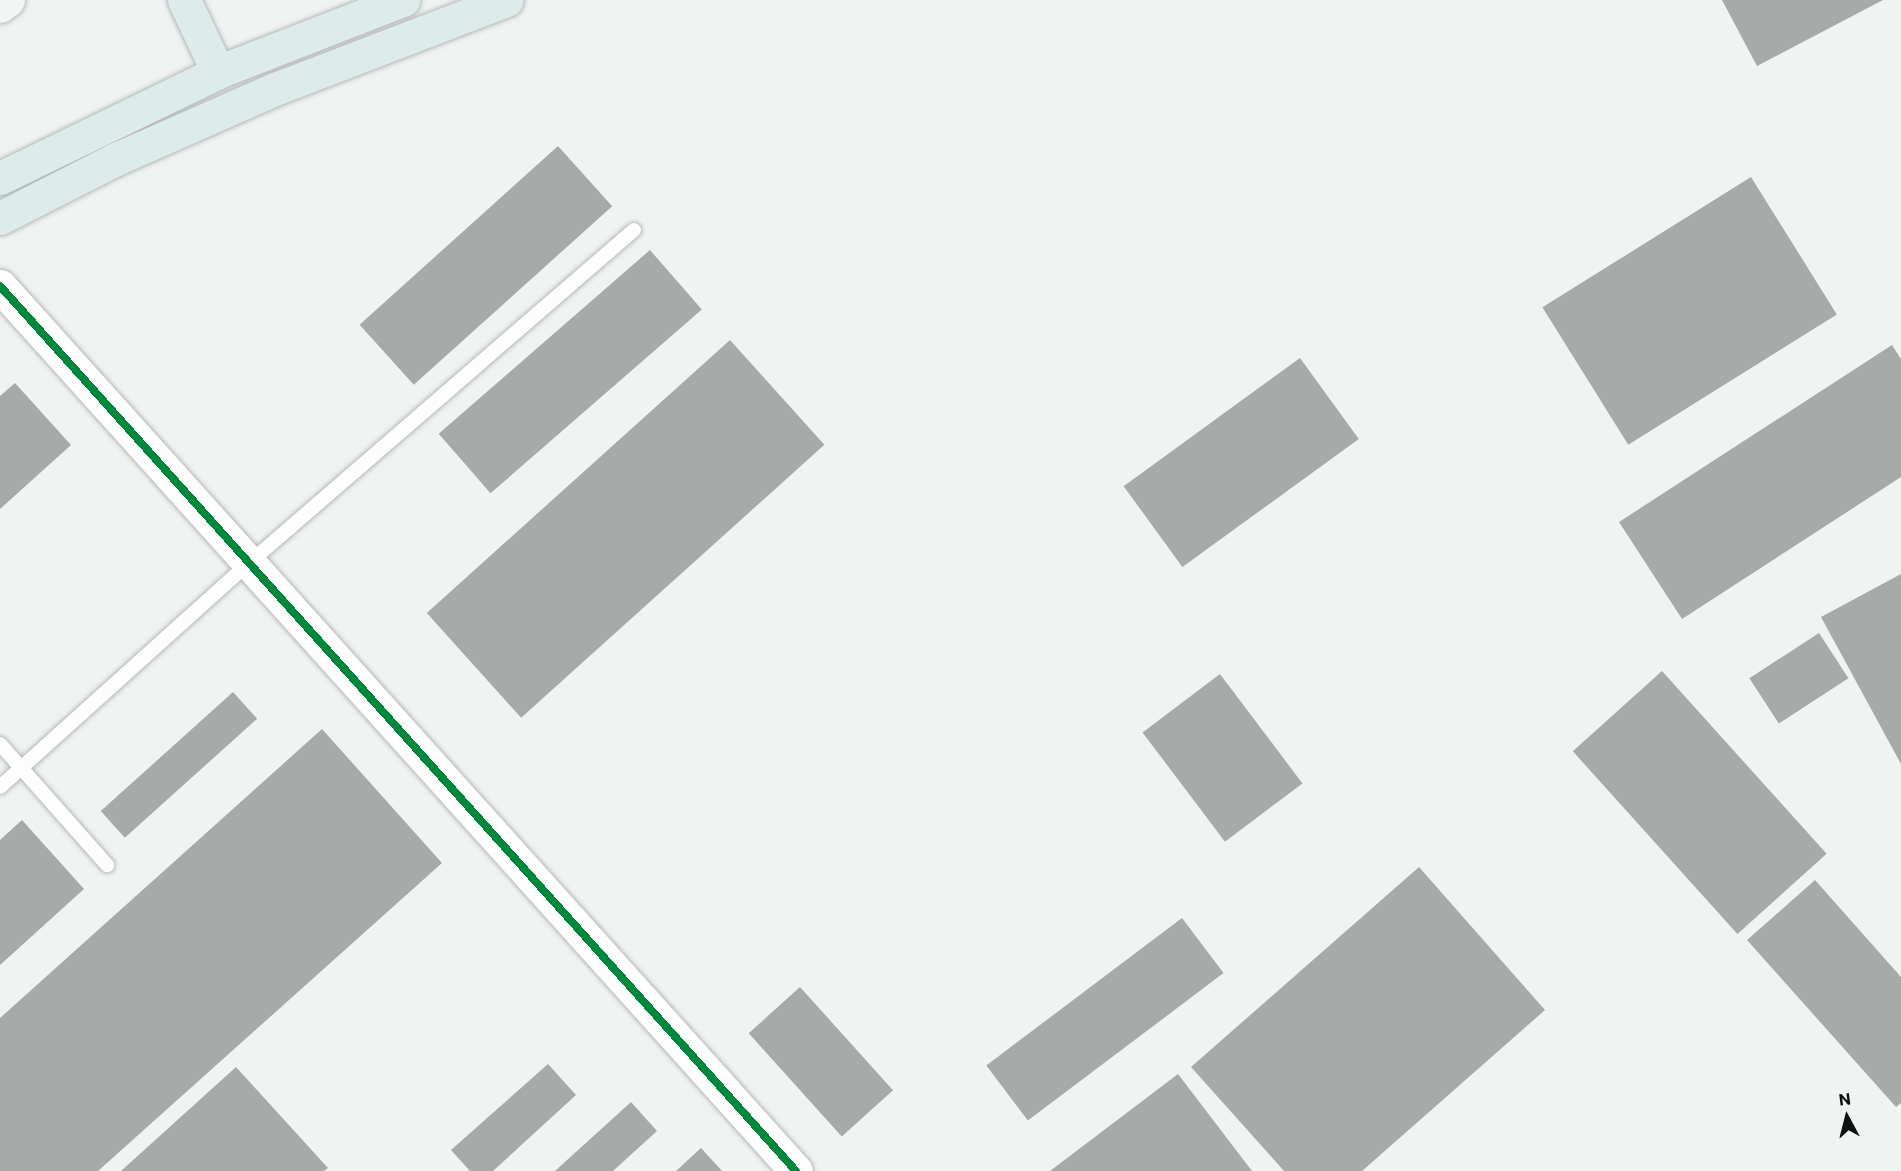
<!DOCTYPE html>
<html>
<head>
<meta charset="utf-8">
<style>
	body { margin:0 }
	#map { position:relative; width:1901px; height:1171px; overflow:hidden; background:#eff3f2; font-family:Commissioner,sans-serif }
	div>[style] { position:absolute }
	.building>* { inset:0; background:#a7aaa9; transform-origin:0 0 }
	.roads { filter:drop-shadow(0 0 2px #b6b9b8) drop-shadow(0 0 2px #b6b9b8) }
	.service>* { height:14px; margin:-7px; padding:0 7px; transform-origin:7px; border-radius:7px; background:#fdfdfd }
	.tertiary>* { height:33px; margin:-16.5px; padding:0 16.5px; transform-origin:16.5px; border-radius:16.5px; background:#fdfdfd }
	.secondary>* { height:33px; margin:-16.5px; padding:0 16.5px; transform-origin:16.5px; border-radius:16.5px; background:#f1f6f5 }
	.trunk>* { height:33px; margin:-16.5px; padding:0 16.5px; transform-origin:16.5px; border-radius:16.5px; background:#ddebea }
	.cycleway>* { height:8px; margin:-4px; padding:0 4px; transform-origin:4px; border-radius:4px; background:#00873e }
	span { translate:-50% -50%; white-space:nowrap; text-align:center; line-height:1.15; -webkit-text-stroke:6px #eef4f3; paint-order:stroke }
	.north { position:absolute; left:1817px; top:1087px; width:60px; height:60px; -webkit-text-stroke:4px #eef4f3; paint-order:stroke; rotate:353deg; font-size:16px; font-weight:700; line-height:24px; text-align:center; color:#101212 }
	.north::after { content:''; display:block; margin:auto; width:21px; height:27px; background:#101212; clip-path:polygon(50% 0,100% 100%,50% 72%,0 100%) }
</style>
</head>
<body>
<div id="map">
	<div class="building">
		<i style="clip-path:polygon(1722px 0,1883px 0,1757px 66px)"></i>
		<i style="left:558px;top:146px;width:81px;height:267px;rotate:48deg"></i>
		<i style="left:1751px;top:177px;width:162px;height:246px;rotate:58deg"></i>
		<i style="left:650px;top:250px;width:79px;height:280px;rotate:49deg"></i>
		<i style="left:730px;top:340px;width:141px;height:408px;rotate:48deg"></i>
		<i style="clip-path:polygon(1892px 345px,1901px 359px,1901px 477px,1682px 619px,1619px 522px)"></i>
		<i style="left:1300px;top:358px;width:100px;height:218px;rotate:54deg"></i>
		<i style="clip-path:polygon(15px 383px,71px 445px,0 509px,0 396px)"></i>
		<i style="clip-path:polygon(1901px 574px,1901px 764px,1821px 617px)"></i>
		<i style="left:1819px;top:633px;width:54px;height:83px;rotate:57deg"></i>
		<i style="left:1662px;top:671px;width:246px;height:120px;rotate:48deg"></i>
		<i style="left:1220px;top:674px;width:137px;height:97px;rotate:53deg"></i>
		<i style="left:233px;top:692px;width:36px;height:178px;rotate:48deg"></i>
		<i style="clip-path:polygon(322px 729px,442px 863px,98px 1171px,0 1171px,0 1018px)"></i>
		<i style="clip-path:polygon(22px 820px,84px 889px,0 965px,0 840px)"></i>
		<i style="clip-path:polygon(1419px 867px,1545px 1010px,1362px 1171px,1284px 1171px,1191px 1067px)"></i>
		<i style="clip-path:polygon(1815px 880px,1901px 977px,1901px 1103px,1896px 1107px,1747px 940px)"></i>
		<i style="left:1182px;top:918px;width:69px;height:245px;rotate:53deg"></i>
		<i style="left:800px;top:987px;width:139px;height:69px;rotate:48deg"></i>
		<i style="clip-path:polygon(548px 1064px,576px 1095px,493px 1171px,470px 1171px,451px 1150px)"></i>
		<i style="clip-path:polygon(236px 1067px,328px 1168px,324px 1171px,121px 1171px)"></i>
		<i style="clip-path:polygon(1178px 1074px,1252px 1171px,1050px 1171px)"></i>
		<i style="clip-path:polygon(631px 1102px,657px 1131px,613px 1171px,555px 1171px)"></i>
		<i style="clip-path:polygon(701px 1148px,722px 1171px,676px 1171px)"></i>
	</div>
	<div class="roads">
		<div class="service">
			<i style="left:0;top:744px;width:162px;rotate:48.5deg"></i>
			<i style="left:0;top:787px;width:335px;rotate:-42deg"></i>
			<i style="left:249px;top:563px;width:509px;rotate:-40.86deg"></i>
		</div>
		<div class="tertiary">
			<i style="left:0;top:286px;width:1190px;rotate:48.03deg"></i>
		</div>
		<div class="secondary">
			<i style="left:0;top:6px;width:10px;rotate:-37deg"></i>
		</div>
		<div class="trunk">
			<i style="left:184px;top:0;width:80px;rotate:64.7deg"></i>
			<i style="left:0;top:178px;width:242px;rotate:-25.9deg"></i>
			<i style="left:218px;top:72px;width:199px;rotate:-21.3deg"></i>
			<i style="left:0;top:218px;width:130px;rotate:-27deg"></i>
			<i style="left:116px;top:159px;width:174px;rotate:-23.8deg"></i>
			<i style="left:275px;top:89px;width:248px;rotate:-21deg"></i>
		</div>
	</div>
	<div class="cycleway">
		<i style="left:0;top:286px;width:1190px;rotate:48.03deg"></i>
	</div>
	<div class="north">N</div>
</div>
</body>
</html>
